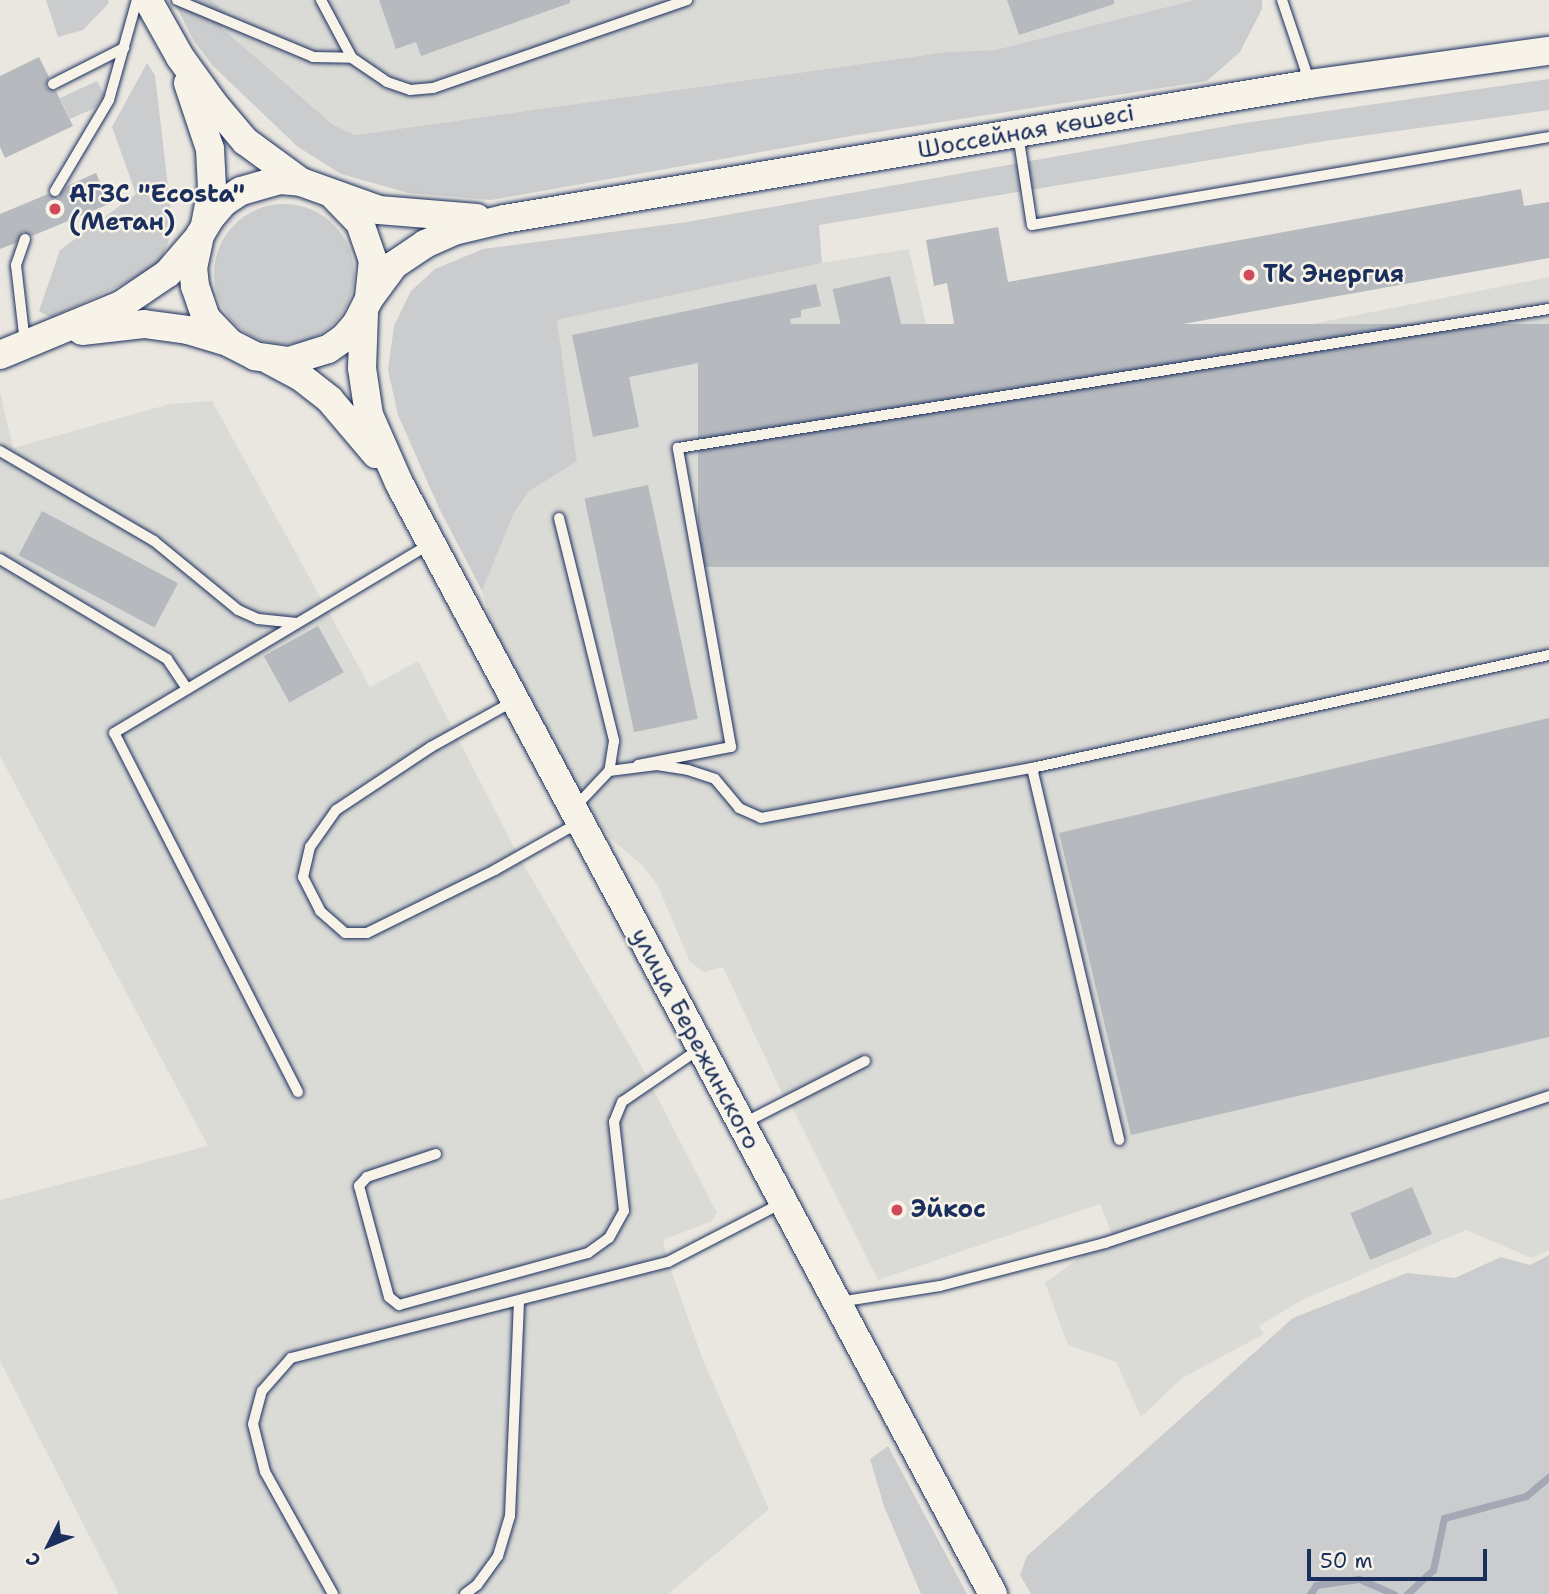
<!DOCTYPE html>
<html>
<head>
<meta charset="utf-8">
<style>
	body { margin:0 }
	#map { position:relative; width:1549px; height:1594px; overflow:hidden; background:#eae7e0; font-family:"Shantell Sans",sans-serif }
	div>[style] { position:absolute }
	.built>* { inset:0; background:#dadad6 }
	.green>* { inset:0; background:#cbcccd }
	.round { border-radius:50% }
	.stream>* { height:7px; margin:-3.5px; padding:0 3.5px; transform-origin:3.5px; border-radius:3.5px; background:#a3a8b4 }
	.building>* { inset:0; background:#b6babf; transform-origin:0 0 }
	.roads { filter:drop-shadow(0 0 2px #1b2f5e) drop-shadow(0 0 2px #1b2f5e) }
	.service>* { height:10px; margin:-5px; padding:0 5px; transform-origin:5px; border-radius:5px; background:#f7f3e8 }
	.secondary>* { height:28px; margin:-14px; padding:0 14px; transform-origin:14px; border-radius:14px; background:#f7f3e8 }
	.dots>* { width:19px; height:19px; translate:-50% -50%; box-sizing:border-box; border:4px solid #f7f3e8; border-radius:50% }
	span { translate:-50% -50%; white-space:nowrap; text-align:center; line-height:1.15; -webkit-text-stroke:5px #f7f3e8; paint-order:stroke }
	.street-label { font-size:24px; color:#1b2f5e }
	.poi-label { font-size:24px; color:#1b2f5e; font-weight:700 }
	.left { translate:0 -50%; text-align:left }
	.north { position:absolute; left:14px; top:1510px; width:70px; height:70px; -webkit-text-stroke:5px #f7f3e8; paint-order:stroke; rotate:227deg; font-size:19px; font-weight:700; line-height:28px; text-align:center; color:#1b2f5e }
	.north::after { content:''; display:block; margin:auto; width:24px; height:32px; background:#1b2f5e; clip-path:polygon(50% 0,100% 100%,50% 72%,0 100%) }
	.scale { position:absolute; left:1307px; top:1549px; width:180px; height:32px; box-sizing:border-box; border:4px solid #1b2f5e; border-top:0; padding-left:9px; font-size:21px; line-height:24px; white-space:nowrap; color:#1b2f5e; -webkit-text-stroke:5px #f7f3e8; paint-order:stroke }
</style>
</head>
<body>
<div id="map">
	<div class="built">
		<i style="clip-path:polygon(210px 0,1195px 0,995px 50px,947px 52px,354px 135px,333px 126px,222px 28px,226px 11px)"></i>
		<i style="clip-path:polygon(909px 249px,939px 382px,1175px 351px,1549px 277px,1549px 1250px,1532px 1258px,1466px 1230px,1300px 1301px,1259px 1326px,1264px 1334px,1182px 1378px,1141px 1417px,1116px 1362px,1068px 1345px,1045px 1283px,1112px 1234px,1100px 1204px,878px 1280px,792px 1107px,786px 1102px,723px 967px,704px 972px,690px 962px,657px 884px,642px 865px,610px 838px,583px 799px,492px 627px,482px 591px,513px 515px,528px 492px,577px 460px,557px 320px,822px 263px)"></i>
		<i style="clip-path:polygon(0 392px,13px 448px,170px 404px,212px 401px,370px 687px,418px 661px,519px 857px,637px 1058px,717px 1213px,712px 1221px,663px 1240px,668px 1262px,703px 1360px,769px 1509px,668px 1594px,119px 1594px,0 1361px,0 1200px,208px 1146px,0 756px)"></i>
	</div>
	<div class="green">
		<i style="clip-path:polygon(46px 0,108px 0,109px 3px,83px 30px,58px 37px)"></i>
		<i style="clip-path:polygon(173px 0,210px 0,226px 11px,222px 28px,333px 125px,355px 135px,947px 52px,995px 50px,1195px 0,1262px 0,1262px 9px,1240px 52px,1207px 81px,857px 135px,491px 200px,408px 193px,341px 174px,298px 147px,213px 66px,194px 41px)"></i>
		<i style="clip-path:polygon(147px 63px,155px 75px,173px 230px,158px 267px,51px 318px,39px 311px,60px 250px,136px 194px,112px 127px)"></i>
		<i style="clip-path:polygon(1549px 79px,1549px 110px,1325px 141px,819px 225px,822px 263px,557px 320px,577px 461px,528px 492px,513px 515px,482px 591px,439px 508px,398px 415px,388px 370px,394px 326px,411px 291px,435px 269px,483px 249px,687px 222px,1244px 123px)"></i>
		<i style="clip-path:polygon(97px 81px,105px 95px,95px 108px,70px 119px,60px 98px)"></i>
		<i class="round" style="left:214px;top:204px;width:140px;height:140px"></i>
		<i style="clip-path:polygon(1549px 1255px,1549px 1594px,1031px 1594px,1020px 1575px,1027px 1556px,1293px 1318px,1407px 1273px,1455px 1278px,1501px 1257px,1530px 1265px)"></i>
		<i style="clip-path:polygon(888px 1446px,967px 1594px,921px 1594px,884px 1506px,870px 1459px)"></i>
	</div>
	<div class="stream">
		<i style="left:1310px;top:1594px;width:11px;rotate:-56deg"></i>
		<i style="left:1316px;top:1585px;width:43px;rotate:-7.9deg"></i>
		<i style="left:1359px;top:1579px;width:38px;rotate:23deg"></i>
		<i style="left:1407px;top:1594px;width:35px;rotate:-43deg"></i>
		<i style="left:1433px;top:1570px;width:53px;rotate:-78.1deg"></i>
		<i style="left:1444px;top:1518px;width:85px;rotate:-15deg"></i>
		<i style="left:1526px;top:1496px;width:30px;rotate:-40deg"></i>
	</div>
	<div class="building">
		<i style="clip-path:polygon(379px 0,570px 0,570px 3px,421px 56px,416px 42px,396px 49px)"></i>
		<i style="clip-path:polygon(1007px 0,1114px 0,1114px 4px,1019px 35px)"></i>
		<i style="clip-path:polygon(39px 57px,49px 77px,46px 87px,56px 91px,73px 126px,5px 158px,0 147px,0 76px)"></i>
		<i style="clip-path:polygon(96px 173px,109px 204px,32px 236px,23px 232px,16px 243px,0 249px,0 214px,48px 194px,58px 198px,67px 186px)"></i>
		<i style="clip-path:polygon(1521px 189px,1524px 206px,1549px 202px,1549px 258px,961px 364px,947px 283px,934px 286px,926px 240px,998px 227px,1008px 282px)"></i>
		<i style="left:890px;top:276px;width:95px;height:59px;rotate:77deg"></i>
		<i style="clip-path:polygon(816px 284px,821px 306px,801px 310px,801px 317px,790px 319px,802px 382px,731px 395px,723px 358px,629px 377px,639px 427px,593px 437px,572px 335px)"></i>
		<i style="left:1549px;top:324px;width:243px;height:851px;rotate:90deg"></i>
		<i style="left:648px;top:485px;width:239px;height:65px;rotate:78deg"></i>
		<i style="left:42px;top:511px;width:154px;height:50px;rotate:28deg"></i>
		<i style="left:318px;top:626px;width:53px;height:62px;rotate:61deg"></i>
		<i style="clip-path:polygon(1549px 718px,1549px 1037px,1131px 1135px,1059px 833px)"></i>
		<i style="left:1412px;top:1187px;width:51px;height:67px;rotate:67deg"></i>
	</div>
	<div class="roads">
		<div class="service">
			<i style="left:177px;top:0;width:147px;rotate:22.7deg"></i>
			<i style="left:313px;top:57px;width:39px;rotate:1deg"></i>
			<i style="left:352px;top:58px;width:42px;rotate:34.4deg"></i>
			<i style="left:387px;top:82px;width:24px;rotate:19deg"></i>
			<i style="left:410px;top:90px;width:23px;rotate:-5deg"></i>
			<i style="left:433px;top:88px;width:269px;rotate:-19.1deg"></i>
			<i style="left:321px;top:0;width:66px;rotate:61.9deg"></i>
			<i style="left:1282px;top:0;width:84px;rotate:71.4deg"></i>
			<i style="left:53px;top:84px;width:80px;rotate:-26.9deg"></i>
			<i style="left:1018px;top:134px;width:92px;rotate:81.3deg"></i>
			<i style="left:1032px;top:225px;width:524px;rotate:-9.66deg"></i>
			<i style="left:55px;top:191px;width:106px;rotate:-59.3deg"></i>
			<i style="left:109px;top:100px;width:104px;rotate:-74.4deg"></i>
			<i style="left:25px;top:239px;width:28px;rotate:109deg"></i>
			<i style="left:16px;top:265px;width:79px;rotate:83.4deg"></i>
			<i style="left:0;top:451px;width:178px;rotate:30.3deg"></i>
			<i style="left:154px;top:541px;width:109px;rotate:39.4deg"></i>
			<i style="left:238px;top:610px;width:22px;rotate:24deg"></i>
			<i style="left:258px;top:619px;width:39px;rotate:6deg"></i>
			<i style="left:559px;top:518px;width:230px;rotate:76.1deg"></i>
			<i style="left:614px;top:741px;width:30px;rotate:99deg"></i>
			<i style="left:609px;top:771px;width:50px;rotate:133.4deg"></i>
			<i style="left:0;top:559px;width:195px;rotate:30.9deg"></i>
			<i style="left:167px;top:659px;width:36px;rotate:56deg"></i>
			<i style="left:512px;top:702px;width:93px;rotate:150.9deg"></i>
			<i style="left:431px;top:747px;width:114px;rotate:146.4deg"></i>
			<i style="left:336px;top:810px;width:45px;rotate:125.1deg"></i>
			<i style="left:310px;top:847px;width:31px;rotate:103deg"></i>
			<i style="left:303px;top:877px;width:38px;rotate:63deg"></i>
			<i style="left:320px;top:911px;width:33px;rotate:41deg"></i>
			<i style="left:345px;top:933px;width:22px"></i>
			<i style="left:367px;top:933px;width:143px;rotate:-26.2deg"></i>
			<i style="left:495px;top:870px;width:95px;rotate:-29.5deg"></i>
			<i style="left:638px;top:765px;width:95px;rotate:-11deg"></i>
			<i style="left:731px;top:747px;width:304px;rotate:-100.1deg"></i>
			<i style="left:678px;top:448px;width:882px;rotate:-9.07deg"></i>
			<i style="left:1032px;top:768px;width:382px;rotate:76.8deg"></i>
			<i style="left:609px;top:771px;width:48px;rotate:-7.1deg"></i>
			<i style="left:657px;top:765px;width:31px;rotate:9deg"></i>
			<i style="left:688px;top:770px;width:28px;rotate:18deg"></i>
			<i style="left:715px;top:779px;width:38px;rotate:50deg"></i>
			<i style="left:739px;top:808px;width:24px;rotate:24deg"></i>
			<i style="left:761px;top:818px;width:276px;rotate:-10.5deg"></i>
			<i style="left:1032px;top:768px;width:529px;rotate:-12.33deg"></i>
			<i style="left:298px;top:1092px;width:403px;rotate:-117.1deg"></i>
			<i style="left:114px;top:733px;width:366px;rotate:-30.9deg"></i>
			<i style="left:744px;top:1123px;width:136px;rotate:-27.1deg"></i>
			<i style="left:436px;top:1154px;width:73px;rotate:161.6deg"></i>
			<i style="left:367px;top:1177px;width:12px;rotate:132deg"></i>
			<i style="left:359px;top:1186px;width:115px;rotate:74.9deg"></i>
			<i style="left:389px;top:1297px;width:13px;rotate:39deg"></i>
			<i style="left:399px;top:1305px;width:196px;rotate:-15.4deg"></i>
			<i style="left:588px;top:1253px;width:26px;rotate:-36deg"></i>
			<i style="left:609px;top:1238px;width:31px;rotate:-61deg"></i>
			<i style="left:624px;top:1211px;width:90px;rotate:-96.4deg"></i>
			<i style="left:614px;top:1122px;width:22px;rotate:-68deg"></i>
			<i style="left:622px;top:1102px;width:93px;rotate:-34.5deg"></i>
			<i style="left:839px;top:1302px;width:102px;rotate:-9deg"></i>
			<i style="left:940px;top:1286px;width:171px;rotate:-14.6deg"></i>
			<i style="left:1105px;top:1243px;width:468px;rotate:-18.3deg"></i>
			<i style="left:333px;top:1594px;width:140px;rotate:-119.1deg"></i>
			<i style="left:265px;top:1472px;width:49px;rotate:-104deg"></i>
			<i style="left:253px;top:1424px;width:34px;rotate:-75deg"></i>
			<i style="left:262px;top:1391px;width:44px;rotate:-48.7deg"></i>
			<i style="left:291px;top:1358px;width:389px;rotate:-14.3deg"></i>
			<i style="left:668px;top:1262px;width:126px;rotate:-27.4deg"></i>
			<i style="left:465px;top:1594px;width:15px;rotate:-37deg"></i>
			<i style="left:477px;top:1585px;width:36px;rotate:-54deg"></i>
			<i style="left:498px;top:1556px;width:42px;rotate:-73.3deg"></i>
			<i style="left:510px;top:1516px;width:216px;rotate:-87.6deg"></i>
		</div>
		<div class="secondary">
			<i style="left:148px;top:0;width:65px;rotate:60.7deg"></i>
			<i style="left:180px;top:57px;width:57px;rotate:54.3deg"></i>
			<i style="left:213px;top:103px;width:50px;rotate:49.9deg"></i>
			<i style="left:245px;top:141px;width:69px;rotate:36.2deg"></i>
			<i style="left:188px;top:83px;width:70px;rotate:71.6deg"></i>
			<i style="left:210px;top:149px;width:40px;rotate:87.1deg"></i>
			<i style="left:212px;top:189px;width:36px;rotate:101deg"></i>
			<i style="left:333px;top:195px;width:39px;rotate:46deg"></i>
			<i style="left:360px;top:223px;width:39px;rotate:71deg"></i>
			<i style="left:373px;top:260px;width:39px;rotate:96deg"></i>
			<i style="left:369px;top:299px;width:27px;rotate:117deg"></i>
			<i style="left:357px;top:323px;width:20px;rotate:131deg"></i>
			<i style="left:344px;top:338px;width:19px;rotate:145deg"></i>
			<i style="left:328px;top:349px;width:41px;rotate:162.9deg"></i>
			<i style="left:289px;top:361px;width:34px;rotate:-172deg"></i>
			<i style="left:255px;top:356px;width:28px;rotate:-153deg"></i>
			<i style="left:230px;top:343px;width:35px;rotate:-134deg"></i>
			<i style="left:206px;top:318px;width:34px;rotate:-109deg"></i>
			<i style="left:195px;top:286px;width:18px;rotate:-96deg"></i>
			<i style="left:193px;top:268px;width:34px;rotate:-78deg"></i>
			<i style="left:200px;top:235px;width:21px;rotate:-59deg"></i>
			<i style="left:211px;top:217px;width:20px;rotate:-49deg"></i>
			<i style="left:224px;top:202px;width:20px;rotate:-33deg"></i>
			<i style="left:241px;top:191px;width:41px;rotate:-15.8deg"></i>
			<i style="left:280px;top:180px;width:21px;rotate:5deg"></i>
			<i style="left:301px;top:182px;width:83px;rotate:19.7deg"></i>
			<i style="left:379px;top:210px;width:98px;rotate:4.7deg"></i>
			<i style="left:369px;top:299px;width:42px;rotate:-53.7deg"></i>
			<i style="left:394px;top:265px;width:37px;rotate:-34deg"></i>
			<i style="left:425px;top:244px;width:32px;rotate:-24deg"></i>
			<i style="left:454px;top:231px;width:51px;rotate:-13.5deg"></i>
			<i style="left:504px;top:219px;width:817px;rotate:-9.51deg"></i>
			<i style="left:1310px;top:84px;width:241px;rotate:-7.9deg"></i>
			<i style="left:364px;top:312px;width:56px;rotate:92deg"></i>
			<i style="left:362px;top:368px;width:48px;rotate:81.5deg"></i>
			<i style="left:369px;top:415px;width:74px;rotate:66.2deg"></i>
			<i style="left:399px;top:483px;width:1260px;rotate:61.87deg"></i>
			<i style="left:82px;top:331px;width:62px;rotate:-6.4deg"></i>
			<i style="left:144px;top:324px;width:44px;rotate:7.8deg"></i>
			<i style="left:188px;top:330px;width:42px;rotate:16.7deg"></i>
			<i style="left:0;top:355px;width:131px;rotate:-22.5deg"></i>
			<i style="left:121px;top:305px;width:57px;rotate:-34.2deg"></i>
			<i style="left:168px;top:273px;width:48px;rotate:-49.3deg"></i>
			<i style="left:269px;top:360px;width:36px;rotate:28deg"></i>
			<i style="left:301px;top:377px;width:37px;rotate:38deg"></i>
			<i style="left:330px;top:400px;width:71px;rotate:49.6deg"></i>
		</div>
	</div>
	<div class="dots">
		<i style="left:55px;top:209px;background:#d1495b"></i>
		<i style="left:1249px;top:275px;background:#d1495b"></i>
		<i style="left:897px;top:1210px;background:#d1495b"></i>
	</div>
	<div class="street-label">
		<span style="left:1026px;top:132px;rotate:-10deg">Шоссейная көшесі</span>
		<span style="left:695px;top:1039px;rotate:62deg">улица Бережинского</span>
	</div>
	<div class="poi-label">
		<span class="left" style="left:69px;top:209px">АГЗС "Ecosta"<br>(Метан)</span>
		<span class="left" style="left:1263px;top:275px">ТК Энергия</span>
		<span class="left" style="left:911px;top:1210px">Эйкос</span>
	</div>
	<div class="north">С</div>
	<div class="scale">50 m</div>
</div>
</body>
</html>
